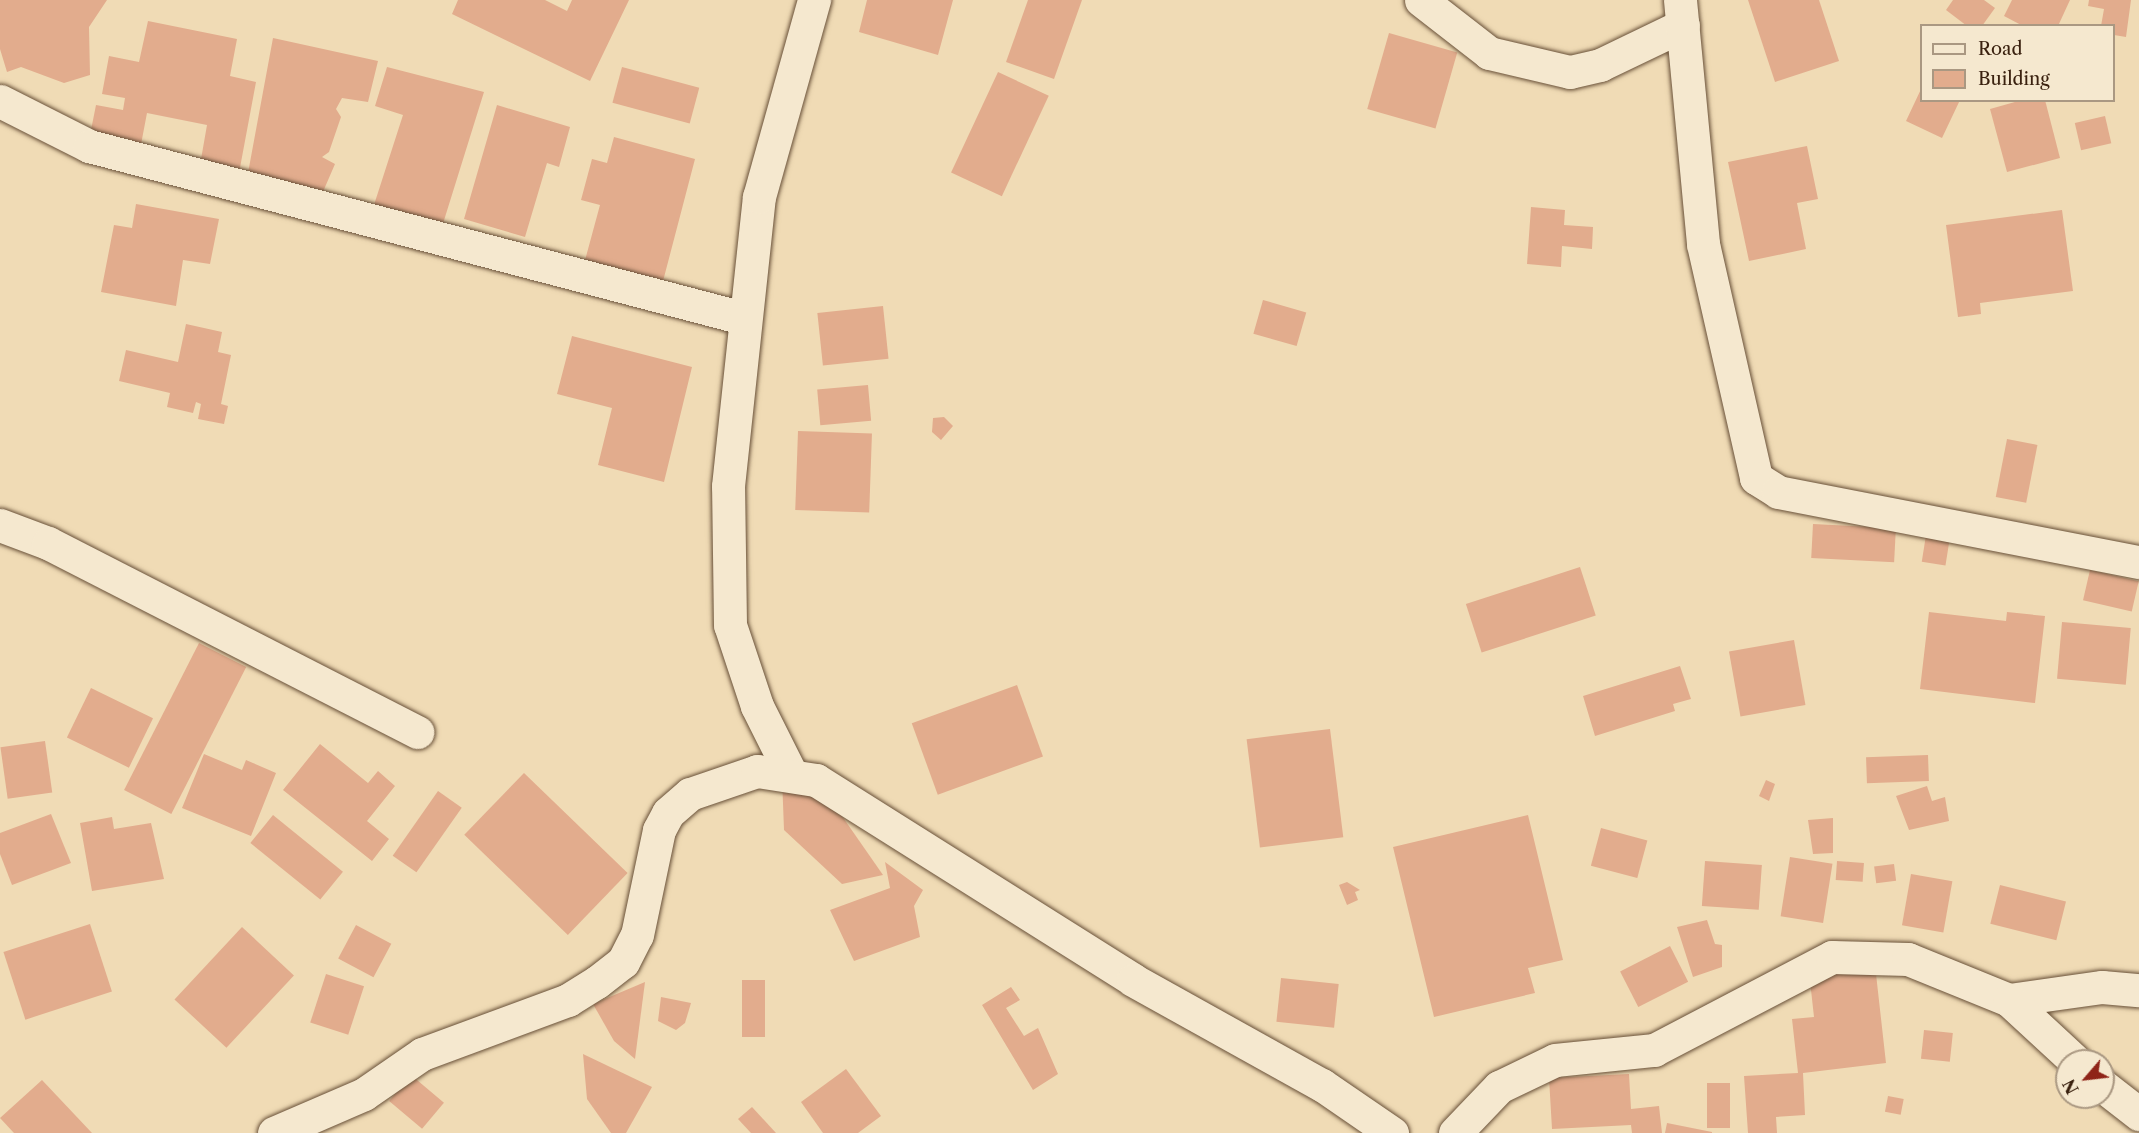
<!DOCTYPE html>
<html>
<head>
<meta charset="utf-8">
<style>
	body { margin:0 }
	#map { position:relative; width:2139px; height:1133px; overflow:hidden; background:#f0dbb5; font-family:"Libre Caslon Text",serif }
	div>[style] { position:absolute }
	.building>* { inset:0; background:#e2ac8d; transform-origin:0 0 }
	.roads { filter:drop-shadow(0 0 2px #685038) drop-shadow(0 0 2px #685038) }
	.minor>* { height:33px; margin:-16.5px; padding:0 16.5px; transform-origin:16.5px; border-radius:16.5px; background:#f5e8cf }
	span { translate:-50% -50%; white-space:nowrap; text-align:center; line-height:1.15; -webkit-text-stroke:5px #f5e8cf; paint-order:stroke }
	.legend { position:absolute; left:1920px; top:24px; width:195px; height:78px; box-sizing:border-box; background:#f5e8cf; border:2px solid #aa9882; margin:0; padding:8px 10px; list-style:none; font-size:18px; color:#3a210f }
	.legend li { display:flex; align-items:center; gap:12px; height:30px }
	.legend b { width:30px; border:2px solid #aa9882 }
	.north { position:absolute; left:2055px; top:1049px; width:60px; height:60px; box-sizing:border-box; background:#f5e8cf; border:2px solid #aa9882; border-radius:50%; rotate:242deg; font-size:16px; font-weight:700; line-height:24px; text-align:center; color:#3a210f }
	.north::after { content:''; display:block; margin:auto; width:21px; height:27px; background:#8f2418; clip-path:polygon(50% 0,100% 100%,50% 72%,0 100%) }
</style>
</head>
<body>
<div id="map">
	<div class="building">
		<i style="clip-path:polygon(0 0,107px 0,89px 27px,90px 75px,64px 83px,21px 67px,7px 72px,0 49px)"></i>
		<i style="clip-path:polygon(458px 0,545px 0,567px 11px,572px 0,629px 0,590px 81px,452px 14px)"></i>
		<i style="clip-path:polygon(867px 0,953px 0,938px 55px,859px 32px)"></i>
		<i style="clip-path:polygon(1028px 0,1082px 0,1054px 79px,1006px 62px)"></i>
		<i style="clip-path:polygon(1748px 0,1819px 0,1839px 61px,1775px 82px)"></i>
		<i style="clip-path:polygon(1953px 0,1984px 0,1995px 8px,1982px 26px,1967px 26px,1946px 10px)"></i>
		<i style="clip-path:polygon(2012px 0,2070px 0,2058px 26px,2023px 26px,2004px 16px)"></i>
		<i style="clip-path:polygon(2089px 0,2131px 0,2126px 37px,2114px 35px,2114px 26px,2101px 26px,2104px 9px,2088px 6px)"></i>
		<i style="clip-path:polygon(148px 21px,237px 39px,230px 76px,256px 82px,239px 173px,200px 165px,207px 125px,147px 113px,139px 155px,88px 145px,96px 105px,123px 110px,125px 98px,102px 94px,109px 56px,139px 62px)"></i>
		<i style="left:1389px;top:33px;width:71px;height:79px;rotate:16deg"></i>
		<i style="clip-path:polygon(273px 38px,378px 61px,368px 102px,342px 98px,336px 109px,341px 117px,329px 152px,322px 157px,335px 164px,319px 201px,248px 173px)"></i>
		<i style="clip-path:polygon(387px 67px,484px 92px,441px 230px,373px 208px,403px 115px,375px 106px)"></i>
		<i style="left:622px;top:67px;width:80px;height:37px;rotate:15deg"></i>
		<i style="left:998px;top:72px;width:56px;height:111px;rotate:25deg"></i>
		<i style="clip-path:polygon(1922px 87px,1922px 100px,1960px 100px,1942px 138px,1906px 121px)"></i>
		<i style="clip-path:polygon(2022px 100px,2045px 100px,2060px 158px,2007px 172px,1990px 109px)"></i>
		<i style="clip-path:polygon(497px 105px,570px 127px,559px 167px,547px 163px,525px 237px,464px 219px)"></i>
		<i style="left:2105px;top:116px;width:28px;height:31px;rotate:77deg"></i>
		<i style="clip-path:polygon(614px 137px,695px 159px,662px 285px,584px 264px,600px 205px,581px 200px,592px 159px,607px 163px)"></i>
		<i style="clip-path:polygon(1807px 146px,1818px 199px,1797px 203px,1806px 249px,1749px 261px,1728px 162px)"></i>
		<i style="clip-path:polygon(136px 204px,219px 219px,210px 264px,183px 260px,176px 306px,101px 292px,114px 225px,132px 228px)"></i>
		<i style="clip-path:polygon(1531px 207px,1565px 210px,1564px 225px,1593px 227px,1592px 249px,1562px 246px,1561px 267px,1527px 264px)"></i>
		<i style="clip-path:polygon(2062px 210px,2073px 291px,1980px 303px,1981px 314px,1958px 317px,1946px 225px)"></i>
		<i style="left:1263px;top:300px;width:45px;height:35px;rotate:16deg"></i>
		<i style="left:883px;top:306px;width:53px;height:66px;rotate:84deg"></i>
		<i style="clip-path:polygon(186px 324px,222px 332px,218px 352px,231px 355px,221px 404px,228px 406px,224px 424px,198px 419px,201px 404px,196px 402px,193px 413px,167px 407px,170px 393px,119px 381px,126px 350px,178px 362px)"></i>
		<i style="clip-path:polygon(572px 336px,692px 367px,664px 482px,598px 465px,612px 408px,557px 394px)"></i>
		<i style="left:868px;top:385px;width:36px;height:51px;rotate:85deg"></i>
		<i style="clip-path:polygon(944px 417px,953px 426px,941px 440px,932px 432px,933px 418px)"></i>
		<i style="left:798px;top:431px;width:74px;height:79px;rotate:2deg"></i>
		<i style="left:2007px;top:439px;width:31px;height:59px;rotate:11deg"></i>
		<i style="left:1813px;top:524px;width:83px;height:34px;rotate:3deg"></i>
		<i style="left:1926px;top:535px;width:24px;height:27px;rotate:9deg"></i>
		<i style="left:1580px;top:567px;width:51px;height:120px;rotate:72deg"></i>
		<i style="left:2090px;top:570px;width:50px;height:31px;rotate:13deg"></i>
		<i style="clip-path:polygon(1929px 612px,2006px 621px,2007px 612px,2045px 616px,2035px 703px,1920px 689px)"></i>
		<i style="left:2062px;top:622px;width:69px;height:57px;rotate:5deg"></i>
		<i style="left:1794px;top:640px;width:66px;height:66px;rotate:80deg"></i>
		<i style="left:199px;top:643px;width:53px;height:165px;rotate:27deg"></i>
		<i style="clip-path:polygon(1680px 666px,1691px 699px,1673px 704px,1675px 711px,1595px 736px,1583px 696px)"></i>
		<i style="left:1017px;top:685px;width:76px;height:112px;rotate:70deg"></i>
		<i style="left:91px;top:688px;width:69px;height:55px;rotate:26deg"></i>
		<i style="left:1330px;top:729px;width:109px;height:84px;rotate:83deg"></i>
		<i style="left:45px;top:741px;width:52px;height:45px;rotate:82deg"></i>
		<i style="clip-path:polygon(320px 744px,368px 783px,378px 771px,395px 786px,367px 821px,389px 839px,372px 861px,283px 790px)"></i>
		<i style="clip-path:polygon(204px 754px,242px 770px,246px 760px,276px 773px,251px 836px,182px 808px)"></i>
		<i style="left:1928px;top:755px;width:26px;height:62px;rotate:88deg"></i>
		<i style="left:524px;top:773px;width:144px;height:86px;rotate:44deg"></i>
		<i style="clip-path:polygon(782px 777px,819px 783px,883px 875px,842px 884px,784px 830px)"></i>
		<i style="clip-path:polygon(1766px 780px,1775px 784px,1769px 801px,1759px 796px)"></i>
		<i style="clip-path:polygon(1927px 786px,1932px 801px,1945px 797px,1949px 821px,1909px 830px,1896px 796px)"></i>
		<i style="left:438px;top:791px;width:29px;height:79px;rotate:35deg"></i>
		<i style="clip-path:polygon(51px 814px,71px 863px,12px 885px,0 854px,0 833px)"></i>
		<i style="left:273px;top:815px;width:90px;height:36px;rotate:39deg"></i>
		<i style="clip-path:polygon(1528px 815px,1563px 960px,1528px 968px,1535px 993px,1434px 1017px,1393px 847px)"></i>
		<i style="clip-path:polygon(112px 817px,114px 829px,151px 823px,164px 879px,92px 891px,80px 823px)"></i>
		<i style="clip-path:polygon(1833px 818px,1833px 853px,1813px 854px,1808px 820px)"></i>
		<i style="left:1601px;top:828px;width:48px;height:39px;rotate:15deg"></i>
		<i style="left:1790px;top:857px;width:43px;height:60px;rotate:9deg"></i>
		<i style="left:1705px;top:861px;width:57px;height:45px;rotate:4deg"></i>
		<i style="left:1837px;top:861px;width:27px;height:19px;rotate:4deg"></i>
		<i style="clip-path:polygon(885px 862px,923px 890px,914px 906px,920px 937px,854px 961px,830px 910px,890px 888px)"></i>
		<i style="left:1894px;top:864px;width:17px;height:20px;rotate:83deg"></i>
		<i style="left:1911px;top:874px;width:42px;height:52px;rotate:10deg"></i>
		<i style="clip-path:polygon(1347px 882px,1360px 890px,1355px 892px,1358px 900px,1347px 905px,1339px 885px)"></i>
		<i style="left:2000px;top:885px;width:68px;height:40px;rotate:14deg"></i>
		<i style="clip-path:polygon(1707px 920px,1715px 944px,1722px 945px,1722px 967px,1693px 977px,1677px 927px)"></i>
		<i style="left:90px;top:924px;width:71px;height:91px;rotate:72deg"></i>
		<i style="left:356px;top:925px;width:40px;height:38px;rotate:28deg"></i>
		<i style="left:242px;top:927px;width:71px;height:99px;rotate:43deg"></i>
		<i style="left:1670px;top:946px;width:40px;height:56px;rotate:63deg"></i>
		<i style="clip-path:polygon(1875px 965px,1886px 1063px,1803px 1073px,1805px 1115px,1776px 1117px,1777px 1133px,1748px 1133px,1744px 1076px,1798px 1073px,1792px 1019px,1814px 1017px,1809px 972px)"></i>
		<i style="left:326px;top:974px;width:40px;height:51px;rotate:18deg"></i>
		<i style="left:1281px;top:978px;width:58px;height:44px;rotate:6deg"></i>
		<i style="left:742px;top:980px;width:23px;height:57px"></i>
		<i style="clip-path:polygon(645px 982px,635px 1059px,614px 1041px,593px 1004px)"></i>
		<i style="clip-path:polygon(1011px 987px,1020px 1000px,1006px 1008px,1024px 1036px,1038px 1028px,1058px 1074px,1033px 1090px,982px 1005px)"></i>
		<i style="clip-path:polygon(661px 997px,691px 1003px,685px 1023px,676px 1030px,658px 1021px)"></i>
		<i style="left:1924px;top:1030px;width:29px;height:29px;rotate:6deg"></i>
		<i style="clip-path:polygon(583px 1054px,652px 1087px,626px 1133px,611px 1133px,587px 1099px)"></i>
		<i style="clip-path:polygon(846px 1069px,881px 1116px,858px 1133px,823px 1133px,801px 1102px)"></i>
		<i style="clip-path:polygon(1629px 1074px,1631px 1109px,1659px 1106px,1662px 1133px,1632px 1133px,1631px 1125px,1552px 1129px,1549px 1078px)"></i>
		<i style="left:411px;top:1075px;width:43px;height:34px;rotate:40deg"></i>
		<i style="clip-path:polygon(42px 1080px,92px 1133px,14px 1133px,0 1118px)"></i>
		<i style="left:1730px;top:1083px;width:45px;height:23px;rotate:90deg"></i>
		<i style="left:1888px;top:1096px;width:16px;height:16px;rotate:11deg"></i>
		<i style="clip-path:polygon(752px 1107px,776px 1133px,751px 1133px,738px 1119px)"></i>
		<i style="clip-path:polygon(1667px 1123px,1712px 1132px,1712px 1133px,1665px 1133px)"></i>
	</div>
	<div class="roads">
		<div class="minor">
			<i style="left:1421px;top:0;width:86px;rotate:37.9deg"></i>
			<i style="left:1489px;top:53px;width:83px;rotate:13.2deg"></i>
			<i style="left:1570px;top:72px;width:31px;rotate:-13deg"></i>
			<i style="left:1600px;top:65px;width:92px;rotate:-25.7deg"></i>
			<i style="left:1680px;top:0;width:245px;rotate:84.6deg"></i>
			<i style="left:1703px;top:244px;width:240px;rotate:77.2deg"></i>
			<i style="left:1756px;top:478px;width:26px;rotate:32deg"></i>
			<i style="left:1778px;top:492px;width:368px;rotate:11deg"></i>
			<i style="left:0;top:101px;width:100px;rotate:26.8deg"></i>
			<i style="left:89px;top:146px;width:676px;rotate:14.73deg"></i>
			<i style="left:0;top:525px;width:51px;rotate:20.6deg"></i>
			<i style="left:48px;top:543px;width:415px;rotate:27.1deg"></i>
			<i style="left:790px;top:772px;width:74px;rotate:-116.6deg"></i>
			<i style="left:757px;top:706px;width:85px;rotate:-108.4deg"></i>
			<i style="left:730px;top:625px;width:139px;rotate:-90.8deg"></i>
			<i style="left:728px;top:486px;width:291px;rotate:-83.9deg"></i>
			<i style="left:759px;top:197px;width:205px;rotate:-74.4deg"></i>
			<i style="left:2009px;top:1000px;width:94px;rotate:-8deg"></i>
			<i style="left:2102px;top:987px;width:37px;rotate:5deg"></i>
			<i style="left:2103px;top:1086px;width:46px;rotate:37.9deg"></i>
			<i style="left:274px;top:1133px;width:98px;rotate:-23.4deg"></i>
			<i style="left:364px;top:1094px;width:70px;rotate:-34.6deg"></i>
			<i style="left:422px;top:1054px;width:156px;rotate:-20.3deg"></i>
			<i style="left:568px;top:1000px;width:34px;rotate:-32deg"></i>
			<i style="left:597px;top:982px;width:33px;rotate:-38deg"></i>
			<i style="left:623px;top:962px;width:30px;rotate:-63deg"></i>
			<i style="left:637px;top:935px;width:107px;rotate:-78.2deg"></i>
			<i style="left:659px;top:830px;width:19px;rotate:-62deg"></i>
			<i style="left:668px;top:813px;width:29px;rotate:-41deg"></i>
			<i style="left:690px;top:794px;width:71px;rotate:-18.9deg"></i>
			<i style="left:757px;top:771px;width:60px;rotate:8.7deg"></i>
			<i style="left:816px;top:780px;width:375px;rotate:32.2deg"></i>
			<i style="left:1133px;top:980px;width:216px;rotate:29.1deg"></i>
			<i style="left:1322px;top:1085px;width:85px;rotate:34.4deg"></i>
			<i style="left:1455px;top:1133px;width:64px;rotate:-46.3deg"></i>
			<i style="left:1499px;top:1087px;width:62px;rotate:-25.7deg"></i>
			<i style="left:1555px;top:1060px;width:100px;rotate:-5.8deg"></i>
			<i style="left:1654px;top:1050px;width:201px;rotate:-27.6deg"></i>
			<i style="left:1832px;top:957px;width:76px;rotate:1.5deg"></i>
			<i style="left:1908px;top:959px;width:109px;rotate:22.1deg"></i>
			<i style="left:2009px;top:1000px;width:90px;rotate:42.7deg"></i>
		</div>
	</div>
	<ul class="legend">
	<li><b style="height:8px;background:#f5e8cf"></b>Road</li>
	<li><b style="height:16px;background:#e2ac8d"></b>Building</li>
	</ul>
	<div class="north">N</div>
</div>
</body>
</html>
